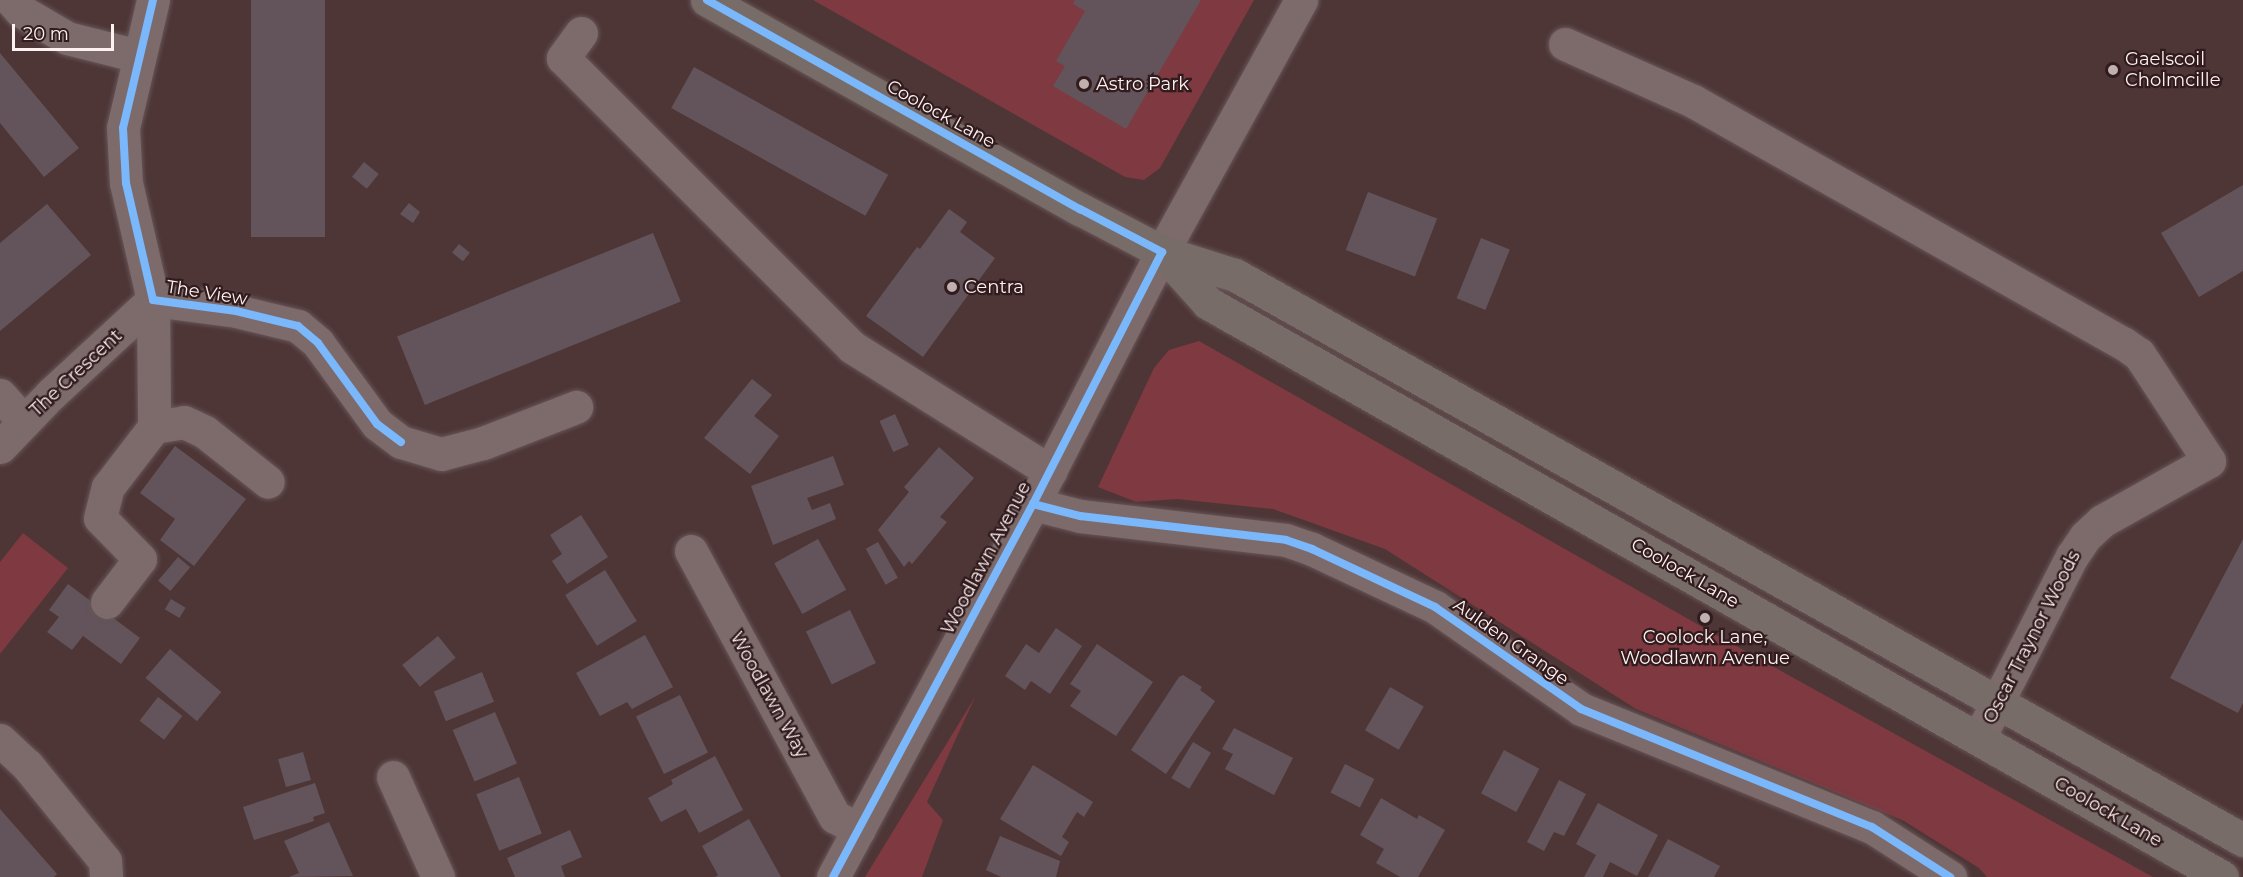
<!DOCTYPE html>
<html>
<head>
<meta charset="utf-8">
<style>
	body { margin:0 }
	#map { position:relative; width:2243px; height:877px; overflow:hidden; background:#4e3637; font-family:Montserrat,sans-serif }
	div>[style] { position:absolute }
	.green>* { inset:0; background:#7e3941 }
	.building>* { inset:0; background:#63545b; transform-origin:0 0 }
	.roads { filter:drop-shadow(0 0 2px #675557) drop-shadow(0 0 2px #675557) }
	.minor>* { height:33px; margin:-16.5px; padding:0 16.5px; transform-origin:16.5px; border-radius:16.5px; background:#7d6a6b }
	.major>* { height:33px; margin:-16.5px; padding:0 16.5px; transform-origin:16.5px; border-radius:16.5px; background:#776c67 }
	.cycleway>* { height:8px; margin:-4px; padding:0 4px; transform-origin:4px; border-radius:4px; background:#7ab7fb }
	.dots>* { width:16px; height:16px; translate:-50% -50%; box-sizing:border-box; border:3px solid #311b1d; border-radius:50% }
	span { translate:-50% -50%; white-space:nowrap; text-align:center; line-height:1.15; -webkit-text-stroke:4.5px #311b1d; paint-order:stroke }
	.poi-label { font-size:18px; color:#fdf1f1 }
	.left { translate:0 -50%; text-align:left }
	.street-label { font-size:18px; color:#fdf1f1 }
	.scale { position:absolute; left:12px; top:24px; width:102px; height:27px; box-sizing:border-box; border:3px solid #fdf1f1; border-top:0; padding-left:8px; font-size:18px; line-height:21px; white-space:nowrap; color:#fdf1f1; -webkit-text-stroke:4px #311b1d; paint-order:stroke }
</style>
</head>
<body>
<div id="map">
	<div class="green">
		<i style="clip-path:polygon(813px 0,1254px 0,1160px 168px,1144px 180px,1125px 177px)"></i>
		<i style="clip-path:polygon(1199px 341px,1720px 637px,2153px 877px,1987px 877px,1979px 868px,1904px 821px,1636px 709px,1385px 549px,1273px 509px,1177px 499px,1136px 502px,1098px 487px,1154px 368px,1169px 350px)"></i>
		<i style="clip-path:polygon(23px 533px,68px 568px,0 654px,0 562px)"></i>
		<i style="clip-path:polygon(975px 697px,927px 802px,943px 820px,922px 877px,865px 877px)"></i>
	</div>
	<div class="building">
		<i style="left:251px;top:0;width:74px;height:237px"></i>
		<i style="clip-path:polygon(1075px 0,1201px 0,1126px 129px,1053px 86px,1065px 66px,1056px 61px,1085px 11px,1073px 4px)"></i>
		<i style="clip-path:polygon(0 53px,79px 148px,44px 177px,0 123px)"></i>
		<i style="left:694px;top:67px;width:222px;height:47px;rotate:29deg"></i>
		<i style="left:364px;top:162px;width:19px;height:19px;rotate:39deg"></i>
		<i style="clip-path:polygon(2243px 185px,2243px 271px,2199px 297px,2161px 233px)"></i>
		<i style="left:1368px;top:192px;width:74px;height:62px;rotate:21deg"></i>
		<i style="clip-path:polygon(409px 203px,420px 212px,413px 223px,400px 214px)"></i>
		<i style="clip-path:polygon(47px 204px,91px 255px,0 331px,0 243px)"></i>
		<i style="clip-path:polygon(949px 209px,967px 222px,960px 232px,995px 258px,923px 357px,866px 316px,917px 247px,920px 249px)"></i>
		<i style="left:653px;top:233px;width:74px;height:276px;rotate:68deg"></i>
		<i style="left:1481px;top:238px;width:31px;height:65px;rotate:22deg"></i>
		<i style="left:459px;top:244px;width:14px;height:11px;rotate:39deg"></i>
		<i style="clip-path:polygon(752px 379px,772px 395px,754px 416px,779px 436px,750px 474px,704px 438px)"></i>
		<i style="left:895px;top:414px;width:34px;height:17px;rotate:66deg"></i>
		<i style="clip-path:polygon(175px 446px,246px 499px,194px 566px,160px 540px,175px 519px,140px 493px)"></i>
		<i style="clip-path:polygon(939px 447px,974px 478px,940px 517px,947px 522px,912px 564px,909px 561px,904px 567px,878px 530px,909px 492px,904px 487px)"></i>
		<i style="clip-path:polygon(833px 456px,844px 485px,807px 498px,812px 510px,830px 503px,836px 519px,773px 545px,751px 486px)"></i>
		<i style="clip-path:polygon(581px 515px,608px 557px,567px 584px,552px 561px,562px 554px,550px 535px)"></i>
		<i style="left:818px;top:539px;width:58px;height:50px;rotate:61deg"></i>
		<i style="clip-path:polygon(2243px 539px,2243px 703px,2238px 713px,2170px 678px)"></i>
		<i style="left:878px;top:542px;width:41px;height:14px;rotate:61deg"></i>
		<i style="left:178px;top:557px;width:16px;height:31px;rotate:40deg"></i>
		<i style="left:605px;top:570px;width:60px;height:47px;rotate:58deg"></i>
		<i style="clip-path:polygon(68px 584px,140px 638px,121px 664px,83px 636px,72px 650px,47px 632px,59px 617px,49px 610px)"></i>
		<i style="left:171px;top:599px;width:17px;height:12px;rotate:31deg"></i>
		<i style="left:850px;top:610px;width:59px;height:49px;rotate:64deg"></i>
		<i style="clip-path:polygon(1056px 628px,1082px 646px,1050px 694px,1031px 681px,1025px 690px,1005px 676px,1026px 644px,1039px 653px)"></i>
		<i style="clip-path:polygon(645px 635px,673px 687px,632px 709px,627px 702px,600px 716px,576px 673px)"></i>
		<i style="left:438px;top:636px;width:28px;height:46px;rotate:51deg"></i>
		<i style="clip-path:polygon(1097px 644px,1153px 682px,1116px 736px,1070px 706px,1081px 691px,1070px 684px)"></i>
		<i style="left:170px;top:649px;width:67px;height:38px;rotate:40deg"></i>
		<i style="left:482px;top:672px;width:32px;height:52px;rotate:68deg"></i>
		<i style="clip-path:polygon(1183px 675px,1202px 687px,1200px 690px,1215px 701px,1166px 774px,1131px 750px,1179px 677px)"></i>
		<i style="left:1390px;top:687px;width:39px;height:50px;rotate:30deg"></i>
		<i style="left:680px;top:695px;width:64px;height:49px;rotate:64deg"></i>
		<i style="left:158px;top:697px;width:31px;height:30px;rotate:38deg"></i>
		<i style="left:495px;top:712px;width:56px;height:46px;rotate:67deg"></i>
		<i style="clip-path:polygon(1234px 728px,1293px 758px,1274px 795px,1225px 769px,1233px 754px,1222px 749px)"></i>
		<i style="left:1193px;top:742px;width:21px;height:42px;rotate:31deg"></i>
		<i style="left:1504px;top:750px;width:40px;height:49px;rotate:28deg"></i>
		<i style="left:303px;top:752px;width:29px;height:26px;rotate:74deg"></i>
		<i style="clip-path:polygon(715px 756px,743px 810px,699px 833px,686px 809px,661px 822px,648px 798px,673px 784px,671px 780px)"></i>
		<i style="left:1345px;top:764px;width:33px;height:32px;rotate:27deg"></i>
		<i style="clip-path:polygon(1033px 765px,1093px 802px,1084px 817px,1077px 812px,1062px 837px,1069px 842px,1061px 856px,1000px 819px)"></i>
		<i style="left:519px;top:777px;width:61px;height:46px;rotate:68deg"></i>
		<i style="clip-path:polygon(1559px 780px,1586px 794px,1564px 836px,1554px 832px,1544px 851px,1527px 842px)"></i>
		<i style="clip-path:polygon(315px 783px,325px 813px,313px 817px,314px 821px,254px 840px,243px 807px)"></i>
		<i style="clip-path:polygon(1381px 798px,1417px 819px,1419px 815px,1445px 830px,1418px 877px,1400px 877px,1376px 863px,1384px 849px,1360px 835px)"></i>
		<i style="clip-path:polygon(1598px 803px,1658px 835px,1637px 876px,1610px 862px,1603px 877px,1584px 877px,1596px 855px,1576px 844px)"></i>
		<i style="clip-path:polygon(0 809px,57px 874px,54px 877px,0 877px)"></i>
		<i style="clip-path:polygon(749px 819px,781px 877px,715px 877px,718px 875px,702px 846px)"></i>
		<i style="clip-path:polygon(329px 822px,353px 876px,289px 877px,299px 873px,284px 841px)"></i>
		<i style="clip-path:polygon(570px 830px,582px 857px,561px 866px,565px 877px,515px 877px,507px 858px)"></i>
		<i style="clip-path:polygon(1000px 836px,1060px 861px,1056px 877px,1001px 877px,986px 870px)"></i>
		<i style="clip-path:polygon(1668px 839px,1720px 866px,1714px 877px,1648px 877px)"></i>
	</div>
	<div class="roads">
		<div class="minor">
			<i style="left:11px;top:0;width:15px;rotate:48deg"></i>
			<i style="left:21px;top:11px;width:53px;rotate:30.4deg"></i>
			<i style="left:67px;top:38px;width:74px;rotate:14deg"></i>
			<i style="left:153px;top:0;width:131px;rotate:103.2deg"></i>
			<i style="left:123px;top:128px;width:55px;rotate:86.9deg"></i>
			<i style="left:126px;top:183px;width:120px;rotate:77deg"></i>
			<i style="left:153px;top:300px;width:84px;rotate:7.5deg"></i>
			<i style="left:236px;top:311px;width:64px;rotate:13.6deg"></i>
			<i style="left:298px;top:326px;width:26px;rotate:40deg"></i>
			<i style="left:318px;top:343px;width:100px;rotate:53.9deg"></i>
			<i style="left:377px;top:424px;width:30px;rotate:37deg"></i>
			<i style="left:401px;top:442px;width:42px;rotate:16.7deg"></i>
			<i style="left:441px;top:454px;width:43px;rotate:-14.7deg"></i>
			<i style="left:483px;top:443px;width:100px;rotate:-21.2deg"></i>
			<i style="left:581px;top:33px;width:31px;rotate:126deg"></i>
			<i style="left:563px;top:58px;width:409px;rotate:45deg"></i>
			<i style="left:852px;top:347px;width:234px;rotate:32.1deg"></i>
			<i style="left:1565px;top:44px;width:140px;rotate:24deg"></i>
			<i style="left:1693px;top:101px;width:493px;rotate:29.4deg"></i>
			<i style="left:2123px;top:343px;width:19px;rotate:35deg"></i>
			<i style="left:2139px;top:354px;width:128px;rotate:56.8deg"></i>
			<i style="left:2209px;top:461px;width:123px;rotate:150.7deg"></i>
			<i style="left:2102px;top:521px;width:23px;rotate:137deg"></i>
			<i style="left:2085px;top:537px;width:23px;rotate:124deg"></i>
			<i style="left:2072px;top:556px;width:204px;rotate:117.1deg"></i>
			<i style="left:153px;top:300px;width:127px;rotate:89.5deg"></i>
			<i style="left:0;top:395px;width:36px;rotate:48deg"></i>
			<i style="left:0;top:447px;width:74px;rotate:-46.1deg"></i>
			<i style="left:51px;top:394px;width:139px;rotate:-42.7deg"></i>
			<i style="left:1033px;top:504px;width:49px;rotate:14.3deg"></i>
			<i style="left:1080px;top:516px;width:207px;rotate:6.6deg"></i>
			<i style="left:1286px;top:540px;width:28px;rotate:19deg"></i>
			<i style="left:1312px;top:549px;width:136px;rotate:25.2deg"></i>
			<i style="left:1435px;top:607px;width:178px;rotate:34.9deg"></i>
			<i style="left:1581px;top:709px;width:314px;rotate:22.1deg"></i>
			<i style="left:1872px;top:827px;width:93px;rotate:32.7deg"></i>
			<i style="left:691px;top:551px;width:302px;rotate:61.6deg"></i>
			<i style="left:835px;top:817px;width:27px;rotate:27deg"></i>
			<i style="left:107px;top:602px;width:54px;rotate:-52.5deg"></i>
			<i style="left:140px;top:559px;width:57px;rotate:-134.3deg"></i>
			<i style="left:100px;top:518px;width:32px;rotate:-76deg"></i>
			<i style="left:108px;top:487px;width:76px;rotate:-52.5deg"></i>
			<i style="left:154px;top:427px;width:30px;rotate:-9deg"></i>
			<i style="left:184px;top:422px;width:23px;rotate:25deg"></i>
			<i style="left:205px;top:432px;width:80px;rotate:38.4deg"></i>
			<i style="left:0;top:740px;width:37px;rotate:43deg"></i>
			<i style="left:27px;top:765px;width:124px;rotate:50.9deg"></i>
			<i style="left:105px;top:861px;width:16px;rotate:86deg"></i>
			<i style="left:393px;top:777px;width:110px;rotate:65.8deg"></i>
			<i style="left:833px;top:877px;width:423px;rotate:-61.8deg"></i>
			<i style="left:1033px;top:504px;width:283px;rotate:-62.9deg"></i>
			<i style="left:1162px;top:252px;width:288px;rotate:-61.1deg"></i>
		</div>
		<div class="major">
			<i style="left:707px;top:0;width:428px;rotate:29.3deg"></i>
			<i style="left:1080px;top:209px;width:93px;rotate:27.7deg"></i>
			<i style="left:1162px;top:252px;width:77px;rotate:17.5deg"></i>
			<i style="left:1235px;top:275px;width:1156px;rotate:29.27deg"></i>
			<i style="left:1163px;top:253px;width:67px;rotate:48deg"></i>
			<i style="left:1208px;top:303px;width:1165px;rotate:29.51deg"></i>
		</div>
	</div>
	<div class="cycleway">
		<i style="left:153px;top:0;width:131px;rotate:103.2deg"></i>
		<i style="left:123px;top:128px;width:55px;rotate:86.9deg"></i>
		<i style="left:126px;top:183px;width:120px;rotate:77deg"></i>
		<i style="left:153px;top:300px;width:84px;rotate:7.5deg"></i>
		<i style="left:236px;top:311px;width:64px;rotate:13.6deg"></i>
		<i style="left:298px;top:326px;width:26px;rotate:40deg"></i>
		<i style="left:318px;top:343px;width:100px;rotate:53.9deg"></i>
		<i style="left:377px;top:424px;width:30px;rotate:37deg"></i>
		<i style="left:707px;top:0;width:428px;rotate:29.3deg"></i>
		<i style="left:1080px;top:209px;width:93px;rotate:27.7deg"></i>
		<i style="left:1162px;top:252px;width:283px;rotate:117.1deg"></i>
		<i style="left:1033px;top:504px;width:423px;rotate:118.2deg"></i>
		<i style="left:1033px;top:504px;width:49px;rotate:14.3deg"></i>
		<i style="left:1080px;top:516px;width:207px;rotate:6.6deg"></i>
		<i style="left:1286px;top:540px;width:28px;rotate:19deg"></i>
		<i style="left:1312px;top:549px;width:136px;rotate:25.2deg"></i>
		<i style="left:1435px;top:607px;width:178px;rotate:34.9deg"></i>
		<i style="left:1581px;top:709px;width:314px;rotate:22.1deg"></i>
		<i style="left:1872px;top:827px;width:93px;rotate:32.7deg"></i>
	</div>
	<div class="dots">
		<i style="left:2113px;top:70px;background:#c0b0b0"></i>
		<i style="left:1084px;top:84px;background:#c0b0b0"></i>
		<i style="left:952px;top:287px;background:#c0b0b0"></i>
		<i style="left:1705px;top:618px;background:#c0b0b0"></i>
	</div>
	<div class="poi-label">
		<span class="left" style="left:2125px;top:70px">Gaelscoil<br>Cholmcille</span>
		<span class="left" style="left:1096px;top:84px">Astro Park</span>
		<span class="left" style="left:964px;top:287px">Centra</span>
		<span style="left:1705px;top:648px">Coolock Lane,<br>Woodlawn Avenue</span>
	</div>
	<div class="street-label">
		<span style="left:941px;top:114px;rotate:29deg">Coolock Lane</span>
		<span style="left:207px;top:293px;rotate:9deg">The View</span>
		<span style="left:76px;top:373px;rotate:-43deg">The Crescent</span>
		<span style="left:986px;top:558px;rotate:-62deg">Woodlawn Avenue</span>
		<span style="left:1685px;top:573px;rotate:30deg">Coolock Lane</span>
		<span style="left:2032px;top:637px;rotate:-63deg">Oscar Traynor Woods</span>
		<span style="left:1511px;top:642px;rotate:35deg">Aulden Grange</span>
		<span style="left:769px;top:695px;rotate:61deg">Woodlawn Way</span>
		<span style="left:2108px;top:812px;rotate:30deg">Coolock Lane</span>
	</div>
	<div class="scale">20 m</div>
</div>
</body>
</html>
